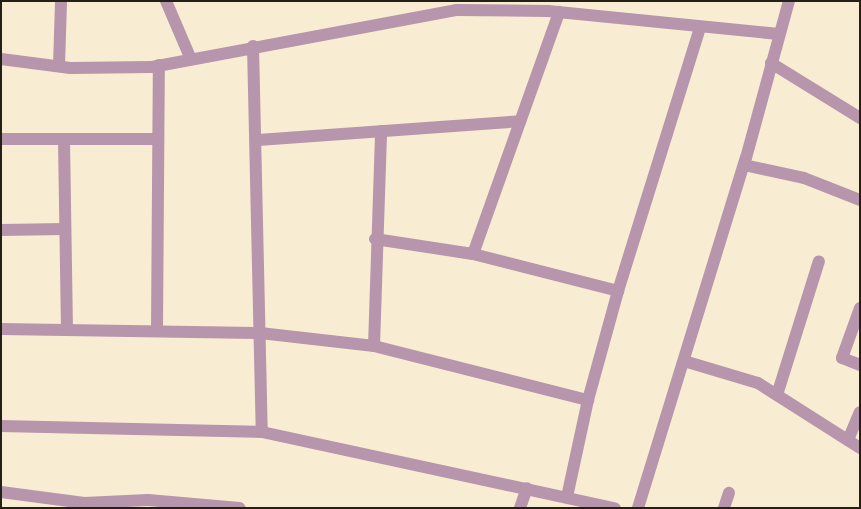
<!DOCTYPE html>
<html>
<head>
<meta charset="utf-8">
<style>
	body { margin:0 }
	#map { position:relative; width:861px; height:509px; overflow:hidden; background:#f8edd2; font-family:Lato,sans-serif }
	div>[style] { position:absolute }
	.minor>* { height:12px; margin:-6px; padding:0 6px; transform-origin:6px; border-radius:6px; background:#b795ac }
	span { translate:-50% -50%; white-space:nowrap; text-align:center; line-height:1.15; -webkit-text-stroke:4px #fdfbf5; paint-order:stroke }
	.frame { position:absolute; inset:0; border:2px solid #252016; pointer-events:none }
</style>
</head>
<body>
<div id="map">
	<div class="minor">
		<i style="left:166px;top:1px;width:61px;rotate:66.8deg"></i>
		<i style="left:253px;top:46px;width:386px;rotate:88.7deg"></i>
		<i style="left:1px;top:59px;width:70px;rotate:7.4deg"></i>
		<i style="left:70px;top:68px;width:82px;rotate:-0.7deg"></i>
		<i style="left:152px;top:67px;width:309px;rotate:-10.6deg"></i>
		<i style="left:456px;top:10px;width:92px;rotate:0.6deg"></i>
		<i style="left:548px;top:11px;width:232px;rotate:5.7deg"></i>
		<i style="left:771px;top:63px;width:105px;rotate:31.7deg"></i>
		<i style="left:59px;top:66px;width:65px;rotate:-88.2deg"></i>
		<i style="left:1px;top:139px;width:157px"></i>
		<i style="left:64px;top:140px;width:190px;rotate:89.1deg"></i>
		<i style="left:258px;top:140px;width:263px;rotate:-4.1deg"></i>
		<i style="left:744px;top:165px;width:61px;rotate:12.2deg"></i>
		<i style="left:804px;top:178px;width:60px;rotate:21.4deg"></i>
		<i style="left:1px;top:230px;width:64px;rotate:-0.9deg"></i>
		<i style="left:375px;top:239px;width:99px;rotate:8.7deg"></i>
		<i style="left:473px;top:254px;width:150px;rotate:14.3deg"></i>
		<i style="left:473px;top:254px;width:257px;rotate:-70.4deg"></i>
		<i style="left:860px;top:308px;width:53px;rotate:109.8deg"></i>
		<i style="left:842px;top:358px;width:19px;rotate:21deg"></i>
		<i style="left:1px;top:329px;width:259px;rotate:0.9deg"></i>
		<i style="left:260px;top:333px;width:115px;rotate:6.5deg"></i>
		<i style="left:374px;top:346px;width:221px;rotate:14.2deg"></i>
		<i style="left:157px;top:331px;width:266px;rotate:-89.6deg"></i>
		<i style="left:374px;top:346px;width:215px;rotate:-88.1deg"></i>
		<i style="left:684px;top:361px;width:77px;rotate:16.6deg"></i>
		<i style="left:758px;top:383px;width:121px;rotate:32.5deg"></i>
		<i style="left:777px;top:395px;width:140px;rotate:-72.6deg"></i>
		<i style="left:1px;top:426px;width:261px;rotate:1.3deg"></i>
		<i style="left:262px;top:432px;width:361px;rotate:12.2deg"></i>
		<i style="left:848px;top:440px;width:30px;rotate:-67deg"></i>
		<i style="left:1px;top:492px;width:84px;rotate:7.5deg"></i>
		<i style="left:84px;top:503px;width:64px;rotate:-2.7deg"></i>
		<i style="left:148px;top:500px;width:92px;rotate:5deg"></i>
		<i style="left:567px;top:497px;width:99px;rotate:-77.8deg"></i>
		<i style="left:588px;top:400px;width:113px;rotate:-74.6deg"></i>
		<i style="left:618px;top:291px;width:276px;rotate:-72.7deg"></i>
		<i style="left:520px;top:508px;width:21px;rotate:-71deg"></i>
		<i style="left:638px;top:508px;width:366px;rotate:-72.9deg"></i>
		<i style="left:746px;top:158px;width:163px;rotate:-74.7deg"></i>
		<i style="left:724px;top:508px;width:16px;rotate:-72deg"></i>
	</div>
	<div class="frame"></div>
</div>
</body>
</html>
